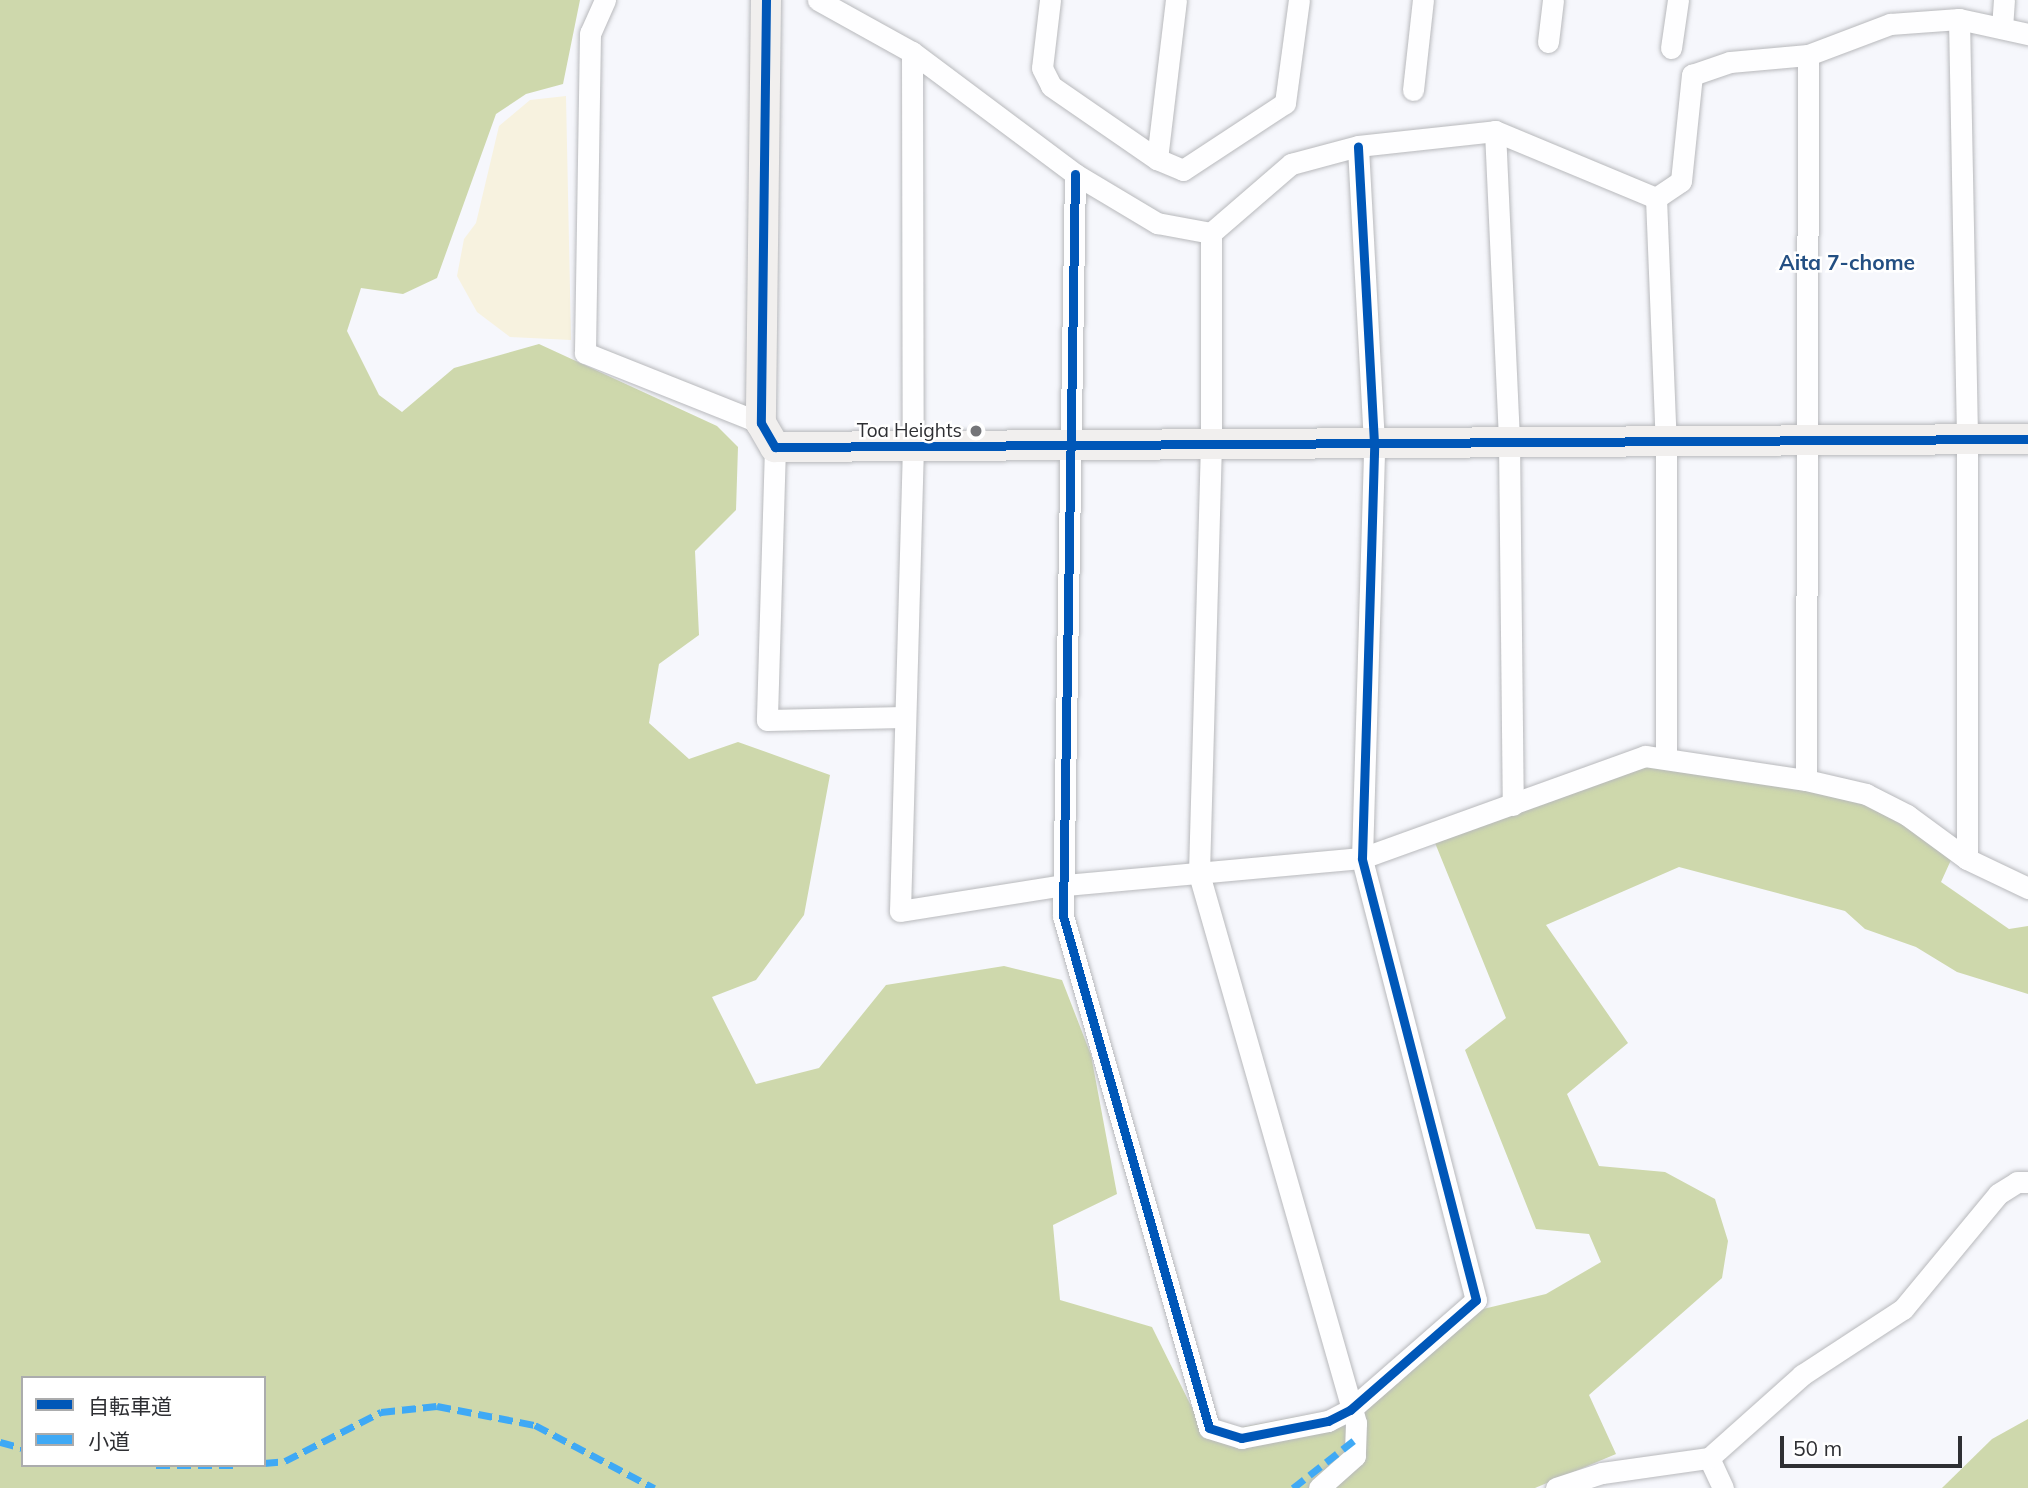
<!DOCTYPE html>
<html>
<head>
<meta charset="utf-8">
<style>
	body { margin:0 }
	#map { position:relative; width:2028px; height:1488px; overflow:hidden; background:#f6f7fc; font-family:Mulish,"Noto Sans JP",sans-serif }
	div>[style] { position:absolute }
	.forest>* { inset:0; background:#ced8ac }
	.sand>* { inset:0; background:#f7f2df }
	.roads { filter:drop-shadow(0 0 2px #b8b9bc) drop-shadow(0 0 2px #b8b9bc) }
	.street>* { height:21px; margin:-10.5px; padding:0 10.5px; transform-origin:10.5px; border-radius:10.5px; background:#fefeff }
	.secondary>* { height:30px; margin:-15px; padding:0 15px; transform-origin:15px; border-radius:15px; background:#f1efee }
	.quiet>* { height:7px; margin-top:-3.5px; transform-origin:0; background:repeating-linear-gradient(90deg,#3fa9f5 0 14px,transparent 0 21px) }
	.cycleway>* { height:9px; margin:-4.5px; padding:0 4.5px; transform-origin:4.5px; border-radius:4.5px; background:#0057b8 }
	.dots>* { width:19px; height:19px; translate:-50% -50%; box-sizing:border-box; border:4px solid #fff; border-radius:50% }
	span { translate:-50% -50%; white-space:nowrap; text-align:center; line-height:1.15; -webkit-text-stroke:5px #fff; paint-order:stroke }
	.poi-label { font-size:19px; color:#2e2f33 }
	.right { translate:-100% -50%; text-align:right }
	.neighbourhood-label { font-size:21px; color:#234f83; font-weight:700 }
	.legend { position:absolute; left:21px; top:1376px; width:245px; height:91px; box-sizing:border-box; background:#fff; border:2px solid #abacad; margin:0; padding:9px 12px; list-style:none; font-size:21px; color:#2e2f33 }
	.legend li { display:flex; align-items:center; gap:14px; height:35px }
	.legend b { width:35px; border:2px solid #abacad }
	.scale { position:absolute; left:1780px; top:1436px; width:182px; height:32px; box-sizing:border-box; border:4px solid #2e2f33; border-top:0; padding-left:9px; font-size:21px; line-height:24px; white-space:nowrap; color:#2e2f33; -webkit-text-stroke:5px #fff; paint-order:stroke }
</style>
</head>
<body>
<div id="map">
	<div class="forest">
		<i style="clip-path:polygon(evenodd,0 0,580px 0,563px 84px,526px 94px,496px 114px,437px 278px,403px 294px,361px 288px,347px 331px,379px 395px,402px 412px,454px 368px,539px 344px,717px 426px,738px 447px,736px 510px,695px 551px,699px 635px,659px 664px,649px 723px,689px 759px,738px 742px,830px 775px,804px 915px,756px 980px,712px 997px,756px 1084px,819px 1068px,886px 985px,1004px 966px,1062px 980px,1091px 1055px,1117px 1194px,1053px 1225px,1060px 1300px,1152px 1327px,1205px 1434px,1370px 1403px,1483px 1309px,1546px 1294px,1601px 1262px,1589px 1234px,1536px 1229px,1465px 1050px,1506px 1018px,1431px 833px,1666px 755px,1866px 794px,1951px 860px,1941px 882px,2009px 929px,2028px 926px,2028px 994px,1957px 972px,1916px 947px,1865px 929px,1845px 911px,1679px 867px,1546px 925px,1628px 1043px,1567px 1094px,1599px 1166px,1665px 1172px,1715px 1199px,1728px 1241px,1722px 1278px,1589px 1395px,1616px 1454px,1535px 1488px,0 1488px,0 0,23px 1378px,264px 1378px,264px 1465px,23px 1465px,23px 1378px)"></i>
		<i style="clip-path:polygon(2028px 1419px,2028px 1488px,1942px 1488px,1992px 1439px)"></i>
	</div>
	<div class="sand">
		<i style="clip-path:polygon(566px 96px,571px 340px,510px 337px,477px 312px,457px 276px,464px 239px,476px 223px,499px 126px,530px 100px)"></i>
	</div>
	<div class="roads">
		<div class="street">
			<i style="left:605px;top:0;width:36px;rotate:114deg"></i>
			<i style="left:590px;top:33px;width:320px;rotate:90.9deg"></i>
			<i style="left:585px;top:353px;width:189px;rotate:21.7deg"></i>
			<i style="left:818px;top:0;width:107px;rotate:29deg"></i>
			<i style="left:912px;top:52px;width:204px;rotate:36.8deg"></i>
			<i style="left:1075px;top:174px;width:96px;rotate:30.9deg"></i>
			<i style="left:1157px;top:223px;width:55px;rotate:10.5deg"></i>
			<i style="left:1211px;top:233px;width:106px;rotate:-40.8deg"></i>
			<i style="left:1291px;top:164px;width:69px;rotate:-15deg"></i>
			<i style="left:1358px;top:146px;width:138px;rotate:-6.2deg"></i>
			<i style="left:1495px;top:131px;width:174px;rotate:22.6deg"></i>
			<i style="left:1656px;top:198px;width:30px;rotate:-34deg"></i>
			<i style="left:1681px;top:181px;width:107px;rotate:-84.1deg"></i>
			<i style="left:1692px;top:75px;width:40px;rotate:-18.9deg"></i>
			<i style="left:1730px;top:62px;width:78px;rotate:-5.1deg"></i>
			<i style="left:1808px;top:55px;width:88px;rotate:-20.7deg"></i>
			<i style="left:1890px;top:24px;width:69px;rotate:-4.1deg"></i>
			<i style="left:1959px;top:19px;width:71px;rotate:12.3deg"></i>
			<i style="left:1050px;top:0;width:68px;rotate:96.7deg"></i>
			<i style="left:1042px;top:68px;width:20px;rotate:63deg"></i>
			<i style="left:1051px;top:86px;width:129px;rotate:34.6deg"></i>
			<i style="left:1157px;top:159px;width:28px;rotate:23deg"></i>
			<i style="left:1183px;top:170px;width:122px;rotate:-33.3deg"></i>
			<i style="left:1285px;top:103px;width:104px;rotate:-82.3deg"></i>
			<i style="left:1959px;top:19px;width:419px;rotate:88.9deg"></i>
			<i style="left:1967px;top:438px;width:421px;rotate:90deg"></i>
			<i style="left:2002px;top:28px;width:28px;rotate:-86deg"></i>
			<i style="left:1548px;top:42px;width:42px;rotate:-83.2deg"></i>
			<i style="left:1671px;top:48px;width:49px;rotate:-81.7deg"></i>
			<i style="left:912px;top:52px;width:394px;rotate:89.9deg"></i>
			<i style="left:913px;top:446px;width:465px;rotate:91.6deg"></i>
			<i style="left:900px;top:911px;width:167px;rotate:-9deg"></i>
			<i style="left:1065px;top:885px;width:298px;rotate:-5.2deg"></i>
			<i style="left:1362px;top:858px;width:301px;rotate:-19.8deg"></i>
			<i style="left:1645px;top:756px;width:163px;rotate:8.5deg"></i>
			<i style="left:1806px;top:780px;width:62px;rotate:13.1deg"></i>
			<i style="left:1866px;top:794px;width:46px;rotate:27.1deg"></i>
			<i style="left:1907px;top:815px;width:74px;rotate:36.3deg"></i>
			<i style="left:1967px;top:859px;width:68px;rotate:25.4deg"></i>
			<i style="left:1413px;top:90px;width:91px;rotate:-83.7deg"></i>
			<i style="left:1495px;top:131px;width:311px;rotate:87.4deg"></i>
			<i style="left:1509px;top:442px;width:363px;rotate:89.4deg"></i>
			<i style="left:1157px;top:159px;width:160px;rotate:-83.2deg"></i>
			<i style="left:1075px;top:174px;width:742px;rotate:90.93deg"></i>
			<i style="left:1063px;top:916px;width:532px;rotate:74.08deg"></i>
			<i style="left:1209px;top:1428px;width:34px;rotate:17deg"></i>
			<i style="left:1241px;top:1438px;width:89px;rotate:-11.1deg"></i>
			<i style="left:1328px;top:1421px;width:25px;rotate:-27deg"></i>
			<i style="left:1350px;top:1410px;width:167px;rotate:-41.1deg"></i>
			<i style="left:1476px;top:1300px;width:456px;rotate:-104.5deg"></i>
			<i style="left:1362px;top:858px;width:415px;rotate:-88.3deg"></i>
			<i style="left:1374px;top:443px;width:297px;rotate:-93.1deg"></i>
			<i style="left:1656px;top:198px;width:244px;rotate:87.7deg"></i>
			<i style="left:1666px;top:442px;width:313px;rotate:90deg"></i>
			<i style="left:1211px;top:233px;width:210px;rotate:90deg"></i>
			<i style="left:1211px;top:443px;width:431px;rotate:91.6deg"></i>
			<i style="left:1199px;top:874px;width:571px;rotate:74.04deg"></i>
			<i style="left:1356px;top:1423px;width:33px;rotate:92deg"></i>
			<i style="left:1355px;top:1456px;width:48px;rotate:138.4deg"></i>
			<i style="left:775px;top:447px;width:273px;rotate:91.7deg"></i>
			<i style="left:767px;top:720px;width:137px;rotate:-1.3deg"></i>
			<i style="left:1806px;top:780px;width:725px;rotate:-89.84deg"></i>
			<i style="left:1709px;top:1458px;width:33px;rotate:65deg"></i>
			<i style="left:1556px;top:1488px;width:48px;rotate:-18.1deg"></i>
			<i style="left:1602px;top:1473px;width:108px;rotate:-8deg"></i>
			<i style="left:1709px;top:1458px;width:125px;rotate:-41.7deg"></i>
			<i style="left:1802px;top:1375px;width:121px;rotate:-33.2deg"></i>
			<i style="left:1903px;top:1309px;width:149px;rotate:-50.4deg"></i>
			<i style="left:1998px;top:1194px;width:22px;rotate:-32deg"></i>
			<i style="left:2017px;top:1182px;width:11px"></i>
		</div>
		<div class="secondary">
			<i style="left:766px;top:0;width:423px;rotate:90.7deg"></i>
			<i style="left:761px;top:423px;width:28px;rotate:60deg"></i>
			<i style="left:775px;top:447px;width:1253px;rotate:-0.37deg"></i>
		</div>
	</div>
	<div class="quiet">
		<i style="left:0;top:1442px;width:24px;rotate:15deg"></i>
		<i style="left:264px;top:1463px;width:21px;rotate:-5deg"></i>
		<i style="left:285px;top:1461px;width:108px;rotate:-27deg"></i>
		<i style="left:381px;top:1412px;width:56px;rotate:-6.1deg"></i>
		<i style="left:437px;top:1406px;width:100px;rotate:11deg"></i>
		<i style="left:535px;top:1425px;width:135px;rotate:27.9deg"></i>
		<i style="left:156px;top:1465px;width:81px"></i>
		<i style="left:1293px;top:1488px;width:81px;rotate:-38deg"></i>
	</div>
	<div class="cycleway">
		<i style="left:766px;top:0;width:423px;rotate:90.7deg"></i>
		<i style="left:761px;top:423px;width:28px;rotate:60deg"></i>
		<i style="left:775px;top:447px;width:1253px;rotate:-0.37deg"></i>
		<i style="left:1075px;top:174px;width:742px;rotate:90.93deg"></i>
		<i style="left:1063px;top:916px;width:532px;rotate:74.08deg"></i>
		<i style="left:1209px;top:1428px;width:34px;rotate:17deg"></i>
		<i style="left:1241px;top:1438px;width:89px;rotate:-11.1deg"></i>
		<i style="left:1328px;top:1421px;width:25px;rotate:-27deg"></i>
		<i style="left:1350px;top:1410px;width:167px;rotate:-41.1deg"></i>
		<i style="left:1476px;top:1300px;width:456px;rotate:-104.5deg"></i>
		<i style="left:1362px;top:858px;width:415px;rotate:-88.3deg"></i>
		<i style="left:1374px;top:443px;width:297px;rotate:-93.1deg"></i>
	</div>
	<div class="dots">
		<i style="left:976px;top:431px;background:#747579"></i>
	</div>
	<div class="poi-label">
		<span class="right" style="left:962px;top:431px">Toa Heights</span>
	</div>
	<div class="neighbourhood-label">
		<span style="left:1847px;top:262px">Aita 7-chome</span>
	</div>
	<ul class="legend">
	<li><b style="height:9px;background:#0057b8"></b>自転車道</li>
	<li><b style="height:9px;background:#3fa9f5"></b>小道</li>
	</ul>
	<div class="scale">50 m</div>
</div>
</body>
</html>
